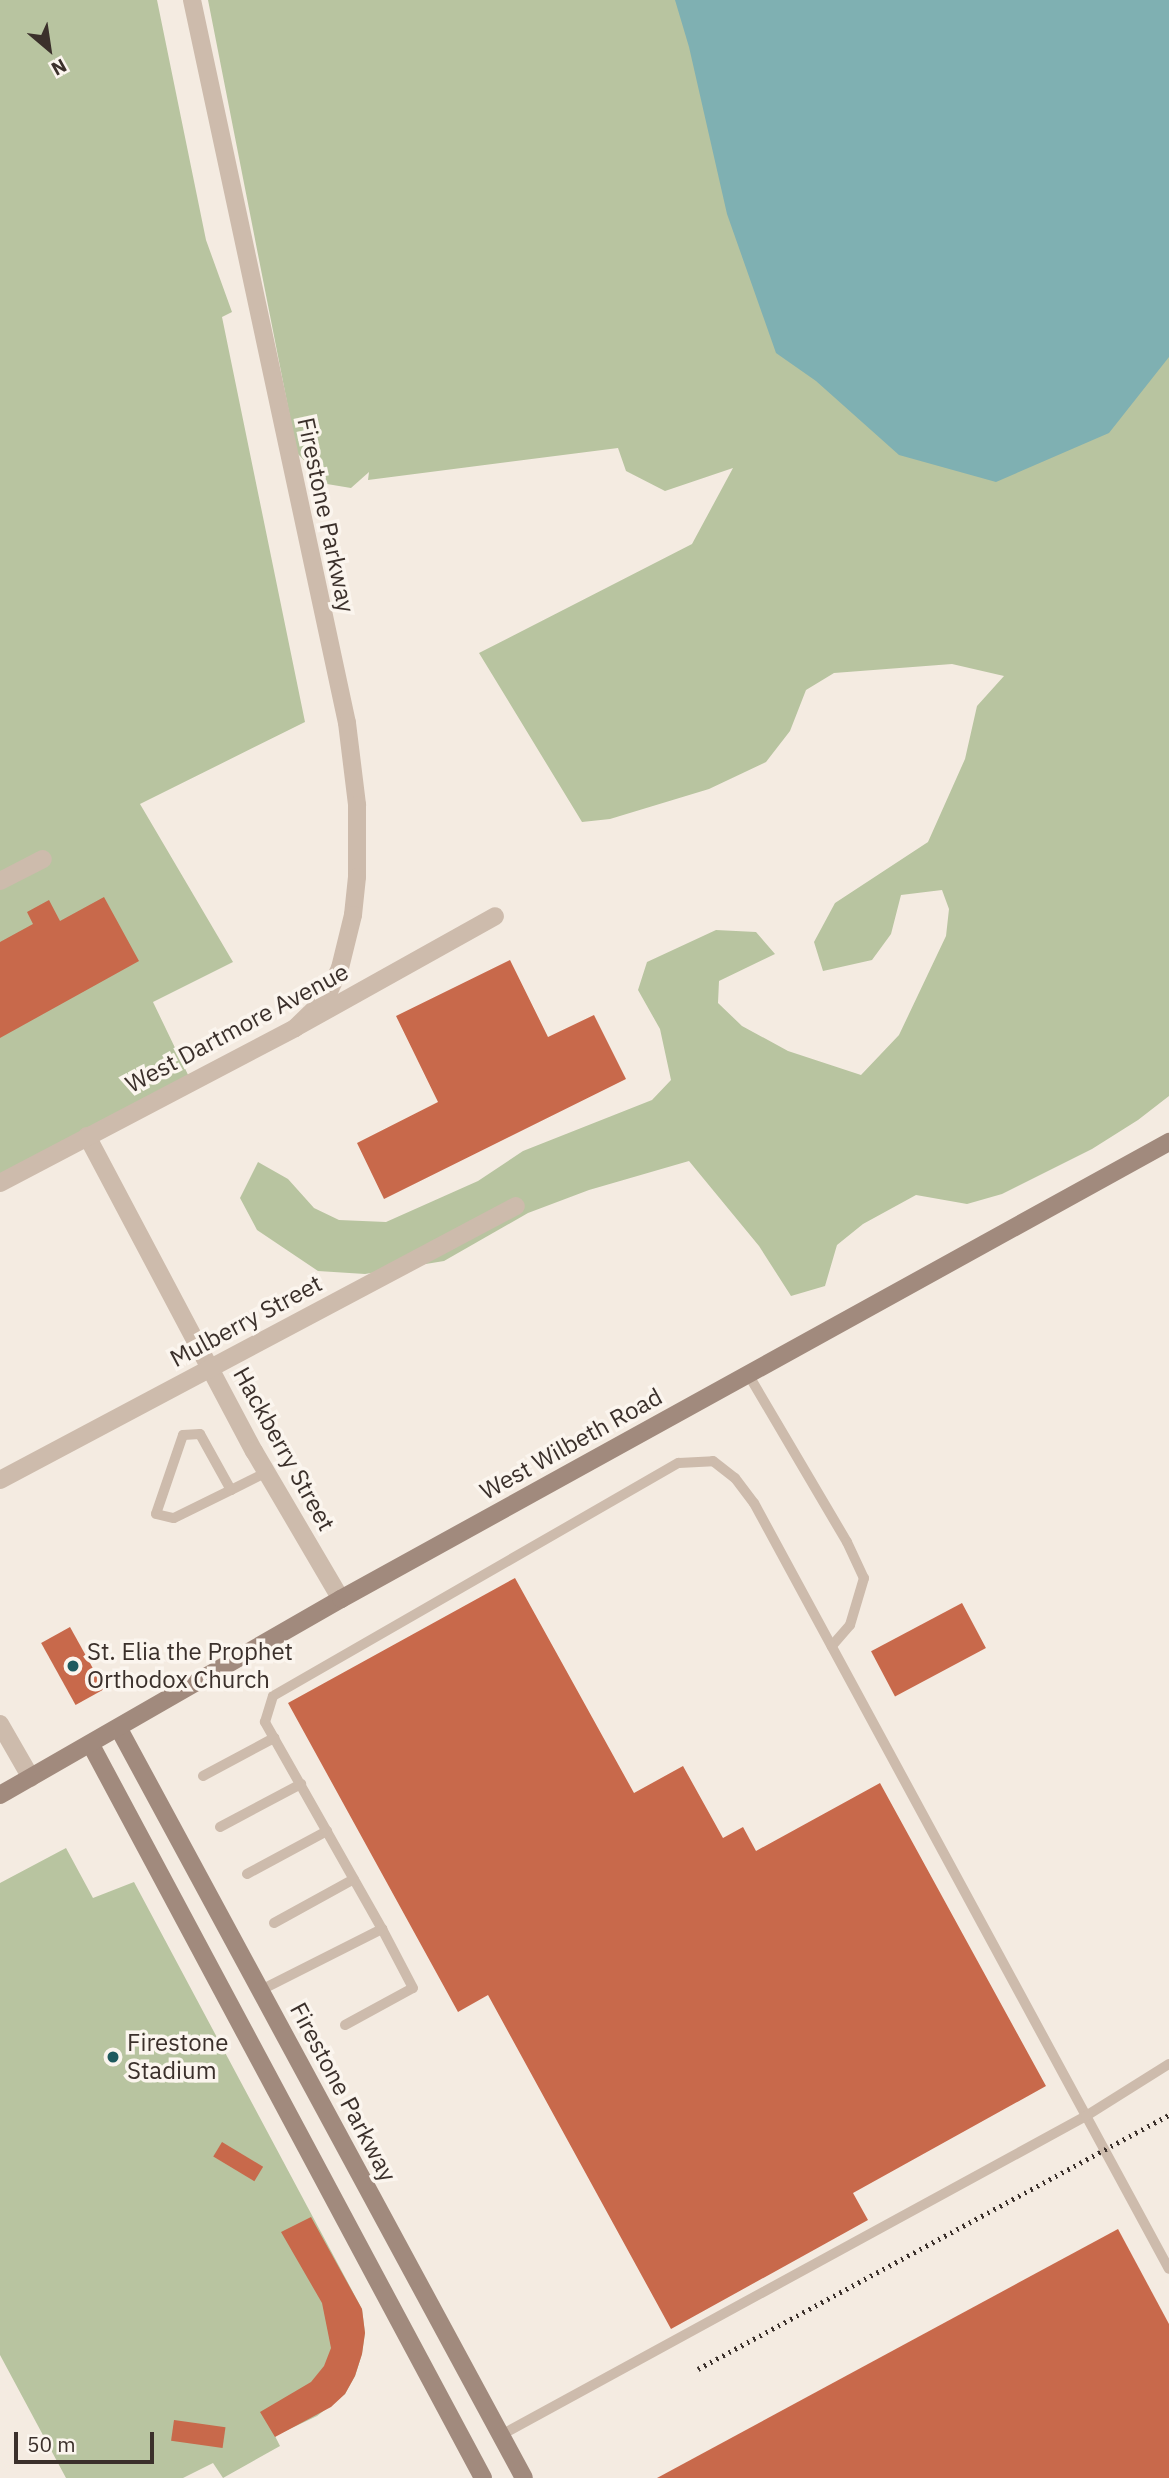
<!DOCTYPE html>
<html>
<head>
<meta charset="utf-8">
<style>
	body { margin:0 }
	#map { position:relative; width:1169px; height:2478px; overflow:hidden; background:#f4ebe1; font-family:"IBM Plex Sans",sans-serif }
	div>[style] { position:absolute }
	.green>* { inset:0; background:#b8c4a0 }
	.water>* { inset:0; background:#7fb0b2 }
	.building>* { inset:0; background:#c8694b; transform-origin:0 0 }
	.lane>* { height:10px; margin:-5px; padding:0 5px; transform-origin:5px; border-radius:5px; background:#cdbbac }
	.street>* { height:18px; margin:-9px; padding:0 9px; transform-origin:9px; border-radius:9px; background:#cdbbac }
	.secondary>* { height:18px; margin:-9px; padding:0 9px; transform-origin:9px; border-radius:9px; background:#a18a7d }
	.rail>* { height:5px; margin-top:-2.5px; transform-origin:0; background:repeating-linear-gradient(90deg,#3b302b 0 2px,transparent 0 7px) }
	.dots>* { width:19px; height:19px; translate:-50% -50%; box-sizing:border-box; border:4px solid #fbf5ee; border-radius:50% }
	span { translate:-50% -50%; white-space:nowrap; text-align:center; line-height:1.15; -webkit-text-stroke:7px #fbf5ee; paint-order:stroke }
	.street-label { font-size:24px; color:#3b302b }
	.poi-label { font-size:24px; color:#3b302b }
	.left { translate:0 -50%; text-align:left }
	.north { position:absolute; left:14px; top:14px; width:70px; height:70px; -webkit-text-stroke:5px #fbf5ee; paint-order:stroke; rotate:151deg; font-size:19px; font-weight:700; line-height:28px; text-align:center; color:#3b302b }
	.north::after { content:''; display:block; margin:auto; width:24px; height:32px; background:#3b302b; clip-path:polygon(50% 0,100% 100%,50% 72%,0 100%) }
	.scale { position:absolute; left:14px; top:2432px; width:140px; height:32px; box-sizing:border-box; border:4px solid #3b302b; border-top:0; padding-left:9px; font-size:21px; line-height:24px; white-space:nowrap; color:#3b302b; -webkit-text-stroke:5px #fbf5ee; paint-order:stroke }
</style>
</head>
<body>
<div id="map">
	<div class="green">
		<i style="clip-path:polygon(0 0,157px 0,206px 240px,232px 312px,222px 317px,305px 722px,140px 804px,233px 962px,153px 1002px,191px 1081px,0 1183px)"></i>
		<i style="clip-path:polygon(208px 0,1169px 0,1169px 1096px,1138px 1120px,1092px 1149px,1002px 1194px,967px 1204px,916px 1195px,863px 1224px,837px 1245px,825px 1286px,791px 1296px,759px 1246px,689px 1161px,589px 1190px,528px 1213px,444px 1261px,365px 1274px,318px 1271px,257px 1230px,240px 1198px,258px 1162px,288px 1179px,314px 1208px,339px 1220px,386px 1222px,478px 1181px,523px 1151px,652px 1100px,671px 1080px,660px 1029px,638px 990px,647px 962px,716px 930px,756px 932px,775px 954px,719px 981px,718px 1003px,742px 1026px,788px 1051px,861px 1075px,899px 1035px,946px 936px,949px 909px,942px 890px,901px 895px,891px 934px,872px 960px,823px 971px,814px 942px,835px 903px,928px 842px,965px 759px,977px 706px,1004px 676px,952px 664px,834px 673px,806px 690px,790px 731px,766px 762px,709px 789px,610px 819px,582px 822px,479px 653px,692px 544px,733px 468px,665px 491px,626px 471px,618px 448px,368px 480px,369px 472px,351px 488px,327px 484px,297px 453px)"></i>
		<i style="clip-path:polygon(66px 1848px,93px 1898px,134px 1882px,362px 2309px,365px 2333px,362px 2354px,355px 2376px,345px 2394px,317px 2416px,275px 2436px,280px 2446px,223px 2478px,213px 2463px,183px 2478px,66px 2478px,0 2355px,0 1883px)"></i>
	</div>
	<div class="water">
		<i style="clip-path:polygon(675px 0,1169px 0,1169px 357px,1109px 433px,996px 482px,899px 455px,816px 381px,776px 353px,727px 214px,689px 47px)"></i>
	</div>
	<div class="building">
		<i style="clip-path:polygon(104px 897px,139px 961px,0 1038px,0 942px,33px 924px,27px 912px,49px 900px,60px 921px)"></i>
		<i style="clip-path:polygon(510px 960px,548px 1037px,594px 1015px,626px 1079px,384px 1199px,357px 1143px,438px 1102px,396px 1016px)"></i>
		<i style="clip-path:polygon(515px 1578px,634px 1793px,683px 1766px,723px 1838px,743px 1827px,756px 1851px,880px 1783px,1046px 2086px,853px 2193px,868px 2220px,671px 2329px,488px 1995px,458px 2012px,288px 1703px)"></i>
		<i style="left:962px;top:1603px;width:51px;height:103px;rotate:62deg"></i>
		<i style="left:70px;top:1627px;width:71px;height:33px;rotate:61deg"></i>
		<i style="left:222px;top:2142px;width:48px;height:17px;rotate:31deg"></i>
		<i style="clip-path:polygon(311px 2217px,362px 2309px,365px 2333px,362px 2354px,355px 2376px,345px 2394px,331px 2407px,275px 2437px,260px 2412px,311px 2382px,324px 2366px,331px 2348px,322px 2303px,281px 2232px)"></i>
		<i style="clip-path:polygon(1118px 2229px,1169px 2324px,1169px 2478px,657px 2478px)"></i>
		<i style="left:174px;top:2420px;width:52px;height:21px;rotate:8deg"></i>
	</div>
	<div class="lane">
		<i style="left:748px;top:1374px;width:195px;rotate:59.5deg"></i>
		<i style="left:847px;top:1542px;width:40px;rotate:65deg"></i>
		<i style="left:864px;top:1578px;width:49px;rotate:106.6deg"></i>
		<i style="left:850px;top:1625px;width:28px;rotate:131deg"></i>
		<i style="left:231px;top:1490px;width:64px;rotate:-119deg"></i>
		<i style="left:200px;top:1434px;width:17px;rotate:177deg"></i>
		<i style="left:183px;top:1435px;width:83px;rotate:108.9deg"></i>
		<i style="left:156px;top:1514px;width:18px;rotate:13deg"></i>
		<i style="left:174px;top:1518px;width:64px;rotate:-26.2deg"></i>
		<i style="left:231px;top:1490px;width:40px;rotate:-26.6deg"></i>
		<i style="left:203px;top:1776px;width:81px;rotate:-28.2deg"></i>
		<i style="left:220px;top:1827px;width:92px;rotate:-28deg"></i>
		<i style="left:247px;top:1874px;width:91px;rotate:-28.3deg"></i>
		<i style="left:274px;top:1923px;width:91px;rotate:-28.8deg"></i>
		<i style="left:261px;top:1990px;width:136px;rotate:-26.8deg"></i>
		<i style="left:382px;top:1929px;width:238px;rotate:-119.5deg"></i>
		<i style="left:265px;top:1722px;width:27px;rotate:-73deg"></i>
		<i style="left:273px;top:1696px;width:468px;rotate:-29.9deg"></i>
		<i style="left:679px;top:1463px;width:34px;rotate:-3deg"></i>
		<i style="left:713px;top:1461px;width:28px;rotate:38deg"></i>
		<i style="left:735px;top:1478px;width:31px;rotate:53deg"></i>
		<i style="left:754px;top:1503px;width:871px;rotate:61.55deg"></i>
		<i style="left:345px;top:2025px;width:77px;rotate:-28.6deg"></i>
		<i style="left:413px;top:1988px;width:67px;rotate:-117.7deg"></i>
		<i style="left:501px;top:2435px;width:666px;rotate:-28.6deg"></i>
		<i style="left:1086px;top:2116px;width:98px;rotate:-32.1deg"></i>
	</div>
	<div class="street">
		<i style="left:192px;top:0;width:739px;rotate:77.9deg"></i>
		<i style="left:347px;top:723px;width:83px;rotate:83deg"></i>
		<i style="left:357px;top:805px;width:72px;rotate:90deg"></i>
		<i style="left:357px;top:877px;width:38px;rotate:96deg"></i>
		<i style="left:353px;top:915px;width:55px;rotate:103.8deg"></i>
		<i style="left:340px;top:968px;width:33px;rotate:115deg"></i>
		<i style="left:326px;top:998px;width:43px;rotate:135.9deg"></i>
		<i style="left:0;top:881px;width:48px;rotate:-27.1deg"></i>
		<i style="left:87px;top:1136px;width:357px;rotate:62.1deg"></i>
		<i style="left:254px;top:1451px;width:172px;rotate:59.6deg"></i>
		<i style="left:0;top:1183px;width:333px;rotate:-27.7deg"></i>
		<i style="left:295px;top:1028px;width:229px;rotate:-29.2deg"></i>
		<i style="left:0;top:1480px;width:584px;rotate:-27.97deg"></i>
		<i style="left:0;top:1724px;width:62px;rotate:60.1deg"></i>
	</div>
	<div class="secondary">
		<i style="left:119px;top:1729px;width:851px;rotate:61.6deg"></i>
		<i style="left:91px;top:1745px;width:831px;rotate:61.86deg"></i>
		<i style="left:0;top:1795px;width:393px;rotate:-29.9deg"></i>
		<i style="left:341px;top:1599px;width:946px;rotate:-28.9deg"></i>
	</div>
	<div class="rail">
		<i style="left:698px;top:2369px;width:535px;rotate:-28.34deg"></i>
	</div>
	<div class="dots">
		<i style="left:73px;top:1666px;background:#1f5a5e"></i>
		<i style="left:113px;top:2057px;background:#1f5a5e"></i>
	</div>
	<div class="street-label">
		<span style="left:326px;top:515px;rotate:78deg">Firestone Parkway</span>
		<span style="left:237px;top:1028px;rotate:-28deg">West Dartmore Avenue</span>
		<span style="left:246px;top:1321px;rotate:-28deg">Mulberry Street</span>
		<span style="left:571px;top:1444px;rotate:-29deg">West Wilbeth Road</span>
		<span style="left:284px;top:1449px;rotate:61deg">Hackberry Street</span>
		<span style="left:343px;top:2092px;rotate:62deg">Firestone Parkway</span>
	</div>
	<div class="poi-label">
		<span class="left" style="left:87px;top:1666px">St. Elia the Prophet<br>Orthodox Church</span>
		<span class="left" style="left:127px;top:2057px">Firestone<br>Stadium</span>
	</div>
	<div class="north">N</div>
	<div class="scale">50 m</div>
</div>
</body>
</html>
